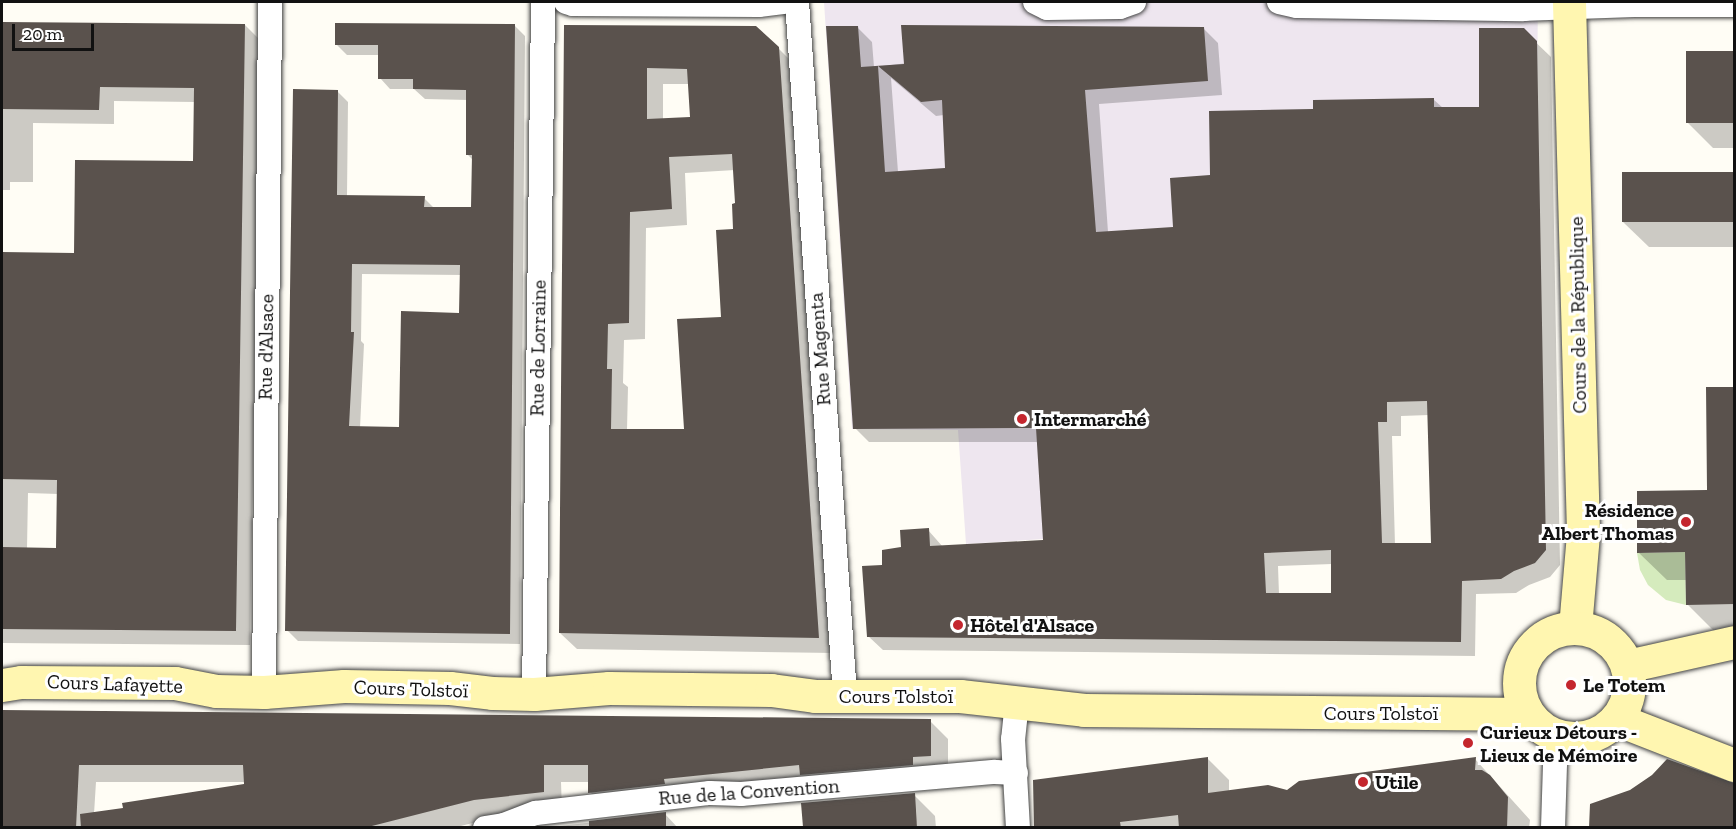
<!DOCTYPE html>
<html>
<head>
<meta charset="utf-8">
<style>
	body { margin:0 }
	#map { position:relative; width:1736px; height:829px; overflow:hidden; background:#fffdf5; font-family:"Zilla Slab",serif }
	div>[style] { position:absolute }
	.industrial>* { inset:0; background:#eee6ef }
	.green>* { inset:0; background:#d5ebbd }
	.shadow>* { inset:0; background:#0003 }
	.building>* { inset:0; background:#5a524d; transform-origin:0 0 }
	.roads { filter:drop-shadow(0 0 2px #444) drop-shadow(0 0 2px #444) }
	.street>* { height:24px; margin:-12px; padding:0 12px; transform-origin:12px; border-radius:12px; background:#fff }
	.secondary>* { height:33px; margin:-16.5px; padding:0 16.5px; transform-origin:16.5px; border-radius:16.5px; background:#fff6b0 }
	.secondary>.ring { margin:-16.5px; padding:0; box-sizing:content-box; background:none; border:33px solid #fff6b0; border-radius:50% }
	.dots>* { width:16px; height:16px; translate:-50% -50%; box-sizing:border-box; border:3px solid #fff; border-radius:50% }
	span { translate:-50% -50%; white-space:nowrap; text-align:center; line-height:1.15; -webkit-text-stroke:6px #fff; paint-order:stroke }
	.street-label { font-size:20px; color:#111 }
	.poi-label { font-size:20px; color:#111; font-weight:700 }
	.left { translate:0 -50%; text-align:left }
	.right { translate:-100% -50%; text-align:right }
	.frame { position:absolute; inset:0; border:3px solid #111; pointer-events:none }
	.scale { position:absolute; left:12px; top:24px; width:82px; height:27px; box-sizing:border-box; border:3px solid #111; border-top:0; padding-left:8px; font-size:18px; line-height:21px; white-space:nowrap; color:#111; -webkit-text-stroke:4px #fff; paint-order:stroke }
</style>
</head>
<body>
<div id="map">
	<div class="industrial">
		<i style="clip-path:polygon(824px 2px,1538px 2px,1536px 170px,1091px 536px,966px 544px,958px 430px,852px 429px)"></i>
	</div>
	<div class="green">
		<i style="clip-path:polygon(1685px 552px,1686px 605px,1666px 600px,1648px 585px,1640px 570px,1637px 553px)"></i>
	</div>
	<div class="shadow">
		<i style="clip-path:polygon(evenodd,2px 24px,245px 25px,260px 40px,250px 645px,2px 643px,2px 253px,75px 254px,195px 163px,195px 102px,114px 101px,114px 124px,33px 123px,33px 182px,10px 182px,10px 190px,2px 190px,2px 24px,28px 493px,58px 494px,57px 549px,27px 549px,28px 493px)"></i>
		<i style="clip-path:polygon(evenodd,515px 26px,525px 36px,520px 644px,298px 641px,287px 630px,337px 91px,348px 102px,347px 196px,424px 198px,434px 208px,473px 209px,473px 160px,467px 154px,468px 100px,425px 99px,414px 89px,390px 89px,380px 78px,380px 55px,347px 55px,337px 45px,515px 26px,362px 274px,462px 275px,461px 314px,401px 428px,360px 428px,364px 344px,361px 341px,362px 274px)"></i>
		<i style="clip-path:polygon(evenodd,566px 26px,778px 48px,795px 65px,834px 653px,577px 649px,560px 633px,566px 26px,663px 84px,689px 84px,692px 119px,663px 120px,663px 84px,566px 26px,735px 170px,737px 204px,735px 230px,723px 318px,685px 431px,627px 430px,628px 387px,623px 383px,624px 340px,645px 339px,646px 228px,687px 225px,685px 173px,735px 170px)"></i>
		<i style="clip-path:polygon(evenodd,857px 27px,872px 42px,874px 67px,1203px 28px,1218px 43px,1222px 95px,1099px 104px,1108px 232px,1174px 228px,1212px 176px,1315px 111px,1433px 99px,1443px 108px,1481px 108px,1523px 30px,1551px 57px,1560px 565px,1550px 577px,1529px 585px,1516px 593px,1476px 594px,1475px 656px,883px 650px,868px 636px,883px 567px,928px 530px,943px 547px,1045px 541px,1038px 442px,869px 442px,855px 428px,857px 27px,891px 78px,936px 116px,944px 115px,947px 169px,898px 172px,891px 78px,857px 27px,1429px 415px,1433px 544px,1395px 545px,1392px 436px,1401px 436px,1401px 416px,1429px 415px,857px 27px,1332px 564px,1332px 594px,1279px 594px,1278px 566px,1332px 564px)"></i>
		<i style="clip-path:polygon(1688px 52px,1734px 52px,1734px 148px,1713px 148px,1687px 122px)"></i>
		<i style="clip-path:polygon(1623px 173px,1734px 174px,1734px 247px,1649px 247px,1623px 222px)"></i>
		<i style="clip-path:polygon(1708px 388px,1734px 388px,1734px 632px,1715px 632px,1687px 604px,1687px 580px,1667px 580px,1639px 553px,1709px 492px)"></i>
		<i style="clip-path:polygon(evenodd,2px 712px,930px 721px,948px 739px,948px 773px,608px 810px,590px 792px,590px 782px,561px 782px,562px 810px,492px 818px,453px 828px,2px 828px,2px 712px,96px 782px,245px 782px,246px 786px,94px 814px,96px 782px)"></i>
		<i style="clip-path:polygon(1207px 758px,1229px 780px,1229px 791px,1287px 792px,1475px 759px,1530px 820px,1529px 828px,1107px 828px)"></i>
		<i style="clip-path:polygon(1727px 784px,1734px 784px,1734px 828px,1590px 828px)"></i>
		<i style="clip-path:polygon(914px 795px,935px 816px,936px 828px,804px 826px)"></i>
		<i style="clip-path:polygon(665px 814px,678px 828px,551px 828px,551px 827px)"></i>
	</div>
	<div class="building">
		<i style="clip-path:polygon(2px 22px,245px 24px,236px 631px,2px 629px,2px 547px,56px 548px,57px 480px,2px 479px,2px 252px,74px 253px,75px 160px,193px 161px,194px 88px,100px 87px,99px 110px,2px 109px)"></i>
		<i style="clip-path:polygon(evenodd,335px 23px,515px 24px,510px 634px,285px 631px,293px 89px,338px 90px,337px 195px,425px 196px,424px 207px,471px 207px,472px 155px,466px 155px,466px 90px,413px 89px,413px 79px,378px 79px,378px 45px,335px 45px,335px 23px,352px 264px,460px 265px,459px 313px,401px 311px,399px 427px,349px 426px,354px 332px,351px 332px,352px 264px)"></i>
		<i style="clip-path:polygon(evenodd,564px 25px,756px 26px,779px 47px,819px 638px,559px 633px,564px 25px,647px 68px,687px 69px,690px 117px,647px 119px,647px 68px,564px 25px,732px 154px,735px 203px,732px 204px,733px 229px,716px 230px,721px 317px,677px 319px,684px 429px,611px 429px,612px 369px,607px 369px,608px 324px,629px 323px,630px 212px,672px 209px,669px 157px,732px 154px)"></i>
		<i style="clip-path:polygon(evenodd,901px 25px,1204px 27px,1208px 81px,1085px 90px,1096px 232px,1173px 227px,1170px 178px,1210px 175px,1209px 111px,1313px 109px,1313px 100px,1434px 98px,1434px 107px,1479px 107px,1479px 28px,1524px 28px,1537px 41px,1546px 550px,1535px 563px,1514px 571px,1501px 579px,1462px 581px,1461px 642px,867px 637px,862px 566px,882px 565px,882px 550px,901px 547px,900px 530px,929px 528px,930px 546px,1043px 540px,1036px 428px,853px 429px,826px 26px,858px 26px,861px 67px,904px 64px,901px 25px,878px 66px,921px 102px,942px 100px,945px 168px,885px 172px,878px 66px,901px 25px,1427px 401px,1431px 543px,1382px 543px,1378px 422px,1387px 422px,1387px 402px,1427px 401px,901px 25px,1331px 550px,1331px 593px,1266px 593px,1264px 553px,1331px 550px)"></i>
		<i style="left:1686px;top:51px;width:48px;height:72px"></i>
		<i style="left:1622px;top:172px;width:112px;height:50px"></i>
		<i style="clip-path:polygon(1706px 387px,1734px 387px,1734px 604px,1686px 605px,1685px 552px,1637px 553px,1637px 491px,1707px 490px)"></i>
		<i style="clip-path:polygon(2px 710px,931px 719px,931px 756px,913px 757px,913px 765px,800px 775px,799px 765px,664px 779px,665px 784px,588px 793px,588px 765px,544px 765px,544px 792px,474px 800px,364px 828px,81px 828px,80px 814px,123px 808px,122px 803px,244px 784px,243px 765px,79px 765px,76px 828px,2px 828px)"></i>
		<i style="clip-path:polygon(1208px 757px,1208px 793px,1268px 785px,1287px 790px,1299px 781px,1476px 757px,1475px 770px,1482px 770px,1490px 775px,1508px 797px,1507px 828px,1179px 828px,1178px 815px,1120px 822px,1121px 828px,1034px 828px,1033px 780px)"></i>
		<i style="clip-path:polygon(1667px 759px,1734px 783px,1734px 828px,1589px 828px,1590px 804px,1630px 790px,1652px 775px)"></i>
		<i style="clip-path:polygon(915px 793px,917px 828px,803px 827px,801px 803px)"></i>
		<i style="clip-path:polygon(666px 812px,666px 828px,589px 828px,589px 821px)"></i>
	</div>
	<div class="roads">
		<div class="street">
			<i style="left:566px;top:2px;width:7px;rotate:16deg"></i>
			<i style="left:573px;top:4px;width:186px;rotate:0.3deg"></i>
			<i style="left:759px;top:5px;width:26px;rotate:-7deg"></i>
			<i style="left:797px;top:2px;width:696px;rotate:86.04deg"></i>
			<i style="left:1035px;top:2px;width:13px;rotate:27deg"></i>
			<i style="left:1047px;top:8px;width:73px;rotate:-0.8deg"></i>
			<i style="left:1120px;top:7px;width:15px;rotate:-20deg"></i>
			<i style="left:1279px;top:2px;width:18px;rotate:13deg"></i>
			<i style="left:1297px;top:6px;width:226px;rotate:0.8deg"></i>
			<i style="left:1523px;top:9px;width:111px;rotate:-2.1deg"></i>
			<i style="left:1634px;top:5px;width:100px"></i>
			<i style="left:264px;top:692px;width:690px;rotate:-89.5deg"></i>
			<i style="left:534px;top:694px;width:692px;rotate:-89.25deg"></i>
			<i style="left:1017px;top:702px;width:37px;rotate:96deg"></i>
			<i style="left:1013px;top:739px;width:89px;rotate:86.8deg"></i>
			<i style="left:485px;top:828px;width:19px;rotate:-9deg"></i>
			<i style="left:504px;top:825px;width:34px;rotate:-21deg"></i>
			<i style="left:536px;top:813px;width:175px;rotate:-6.6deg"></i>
			<i style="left:710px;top:793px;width:31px;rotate:2deg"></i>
			<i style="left:741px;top:794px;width:255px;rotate:-5deg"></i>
			<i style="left:995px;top:772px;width:21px;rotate:3deg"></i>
			<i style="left:1553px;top:828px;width:65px;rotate:-88.2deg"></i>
			<i style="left:1555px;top:763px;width:26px;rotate:-79deg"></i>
		</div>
		<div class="secondary">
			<i style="left:1569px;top:2px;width:532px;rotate:88.49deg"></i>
			<i style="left:1583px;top:534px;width:94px;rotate:94.9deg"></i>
			<i class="ring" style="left:1519px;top:628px;width:77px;height:77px"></i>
			<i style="left:1627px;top:666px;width:110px;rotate:-12.6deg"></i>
			<i style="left:2px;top:685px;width:19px;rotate:-9deg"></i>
			<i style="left:21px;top:682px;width:154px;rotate:0.4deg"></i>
			<i style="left:175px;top:683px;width:42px;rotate:11deg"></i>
			<i style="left:216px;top:691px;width:48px;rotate:1.2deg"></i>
			<i style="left:264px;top:692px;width:80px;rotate:-4.3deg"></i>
			<i style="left:344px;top:686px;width:106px;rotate:1.1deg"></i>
			<i style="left:450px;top:688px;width:42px;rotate:6.8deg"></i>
			<i style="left:492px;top:693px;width:42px;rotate:1.4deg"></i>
			<i style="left:534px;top:694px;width:75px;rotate:-4.6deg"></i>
			<i style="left:609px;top:688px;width:162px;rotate:0.7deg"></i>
			<i style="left:771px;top:690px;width:44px;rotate:7.8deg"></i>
			<i style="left:815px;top:696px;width:145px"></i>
			<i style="left:960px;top:696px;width:125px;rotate:6.4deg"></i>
			<i style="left:1084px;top:710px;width:444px;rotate:0.5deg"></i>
			<i style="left:1616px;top:719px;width:127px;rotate:21.3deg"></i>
		</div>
	</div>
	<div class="dots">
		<i style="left:1022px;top:419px;background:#c4262e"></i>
		<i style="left:1686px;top:522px;background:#c4262e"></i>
		<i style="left:958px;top:625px;background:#c4262e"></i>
		<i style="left:1571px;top:685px;background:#c4262e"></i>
		<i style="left:1468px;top:743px;background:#c4262e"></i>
		<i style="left:1363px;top:782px;background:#c4262e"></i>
	</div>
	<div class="street-label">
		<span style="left:1578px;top:315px;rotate:-91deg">Cours de la République</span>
		<span style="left:266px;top:347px;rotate:-89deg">Rue d'Alsace</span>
		<span style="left:538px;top:348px;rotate:-89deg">Rue de Lorraine</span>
		<span style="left:820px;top:349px;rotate:-94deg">Rue Magenta</span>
		<span style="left:115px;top:684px;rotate:2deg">Cours Lafayette</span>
		<span style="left:411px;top:689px;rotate:2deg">Cours Tolstoï</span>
		<span style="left:896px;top:696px">Cours Tolstoï</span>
		<span style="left:1381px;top:713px">Cours Tolstoï</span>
		<span style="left:749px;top:792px;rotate:-4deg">Rue de la Convention</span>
	</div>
	<div class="poi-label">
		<span class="left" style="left:1034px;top:419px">Intermarché</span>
		<span class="right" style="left:1674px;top:522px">Résidence<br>Albert Thomas</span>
		<span class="left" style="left:970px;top:625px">Hôtel d'Alsace</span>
		<span class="left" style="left:1583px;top:685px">Le Totem</span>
		<span class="left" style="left:1480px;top:744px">Curieux Détours -<br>Lieux de Mémoire</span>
		<span class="left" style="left:1375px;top:782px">Utile</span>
	</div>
	<div class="frame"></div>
	<div class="scale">20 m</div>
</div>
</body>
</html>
